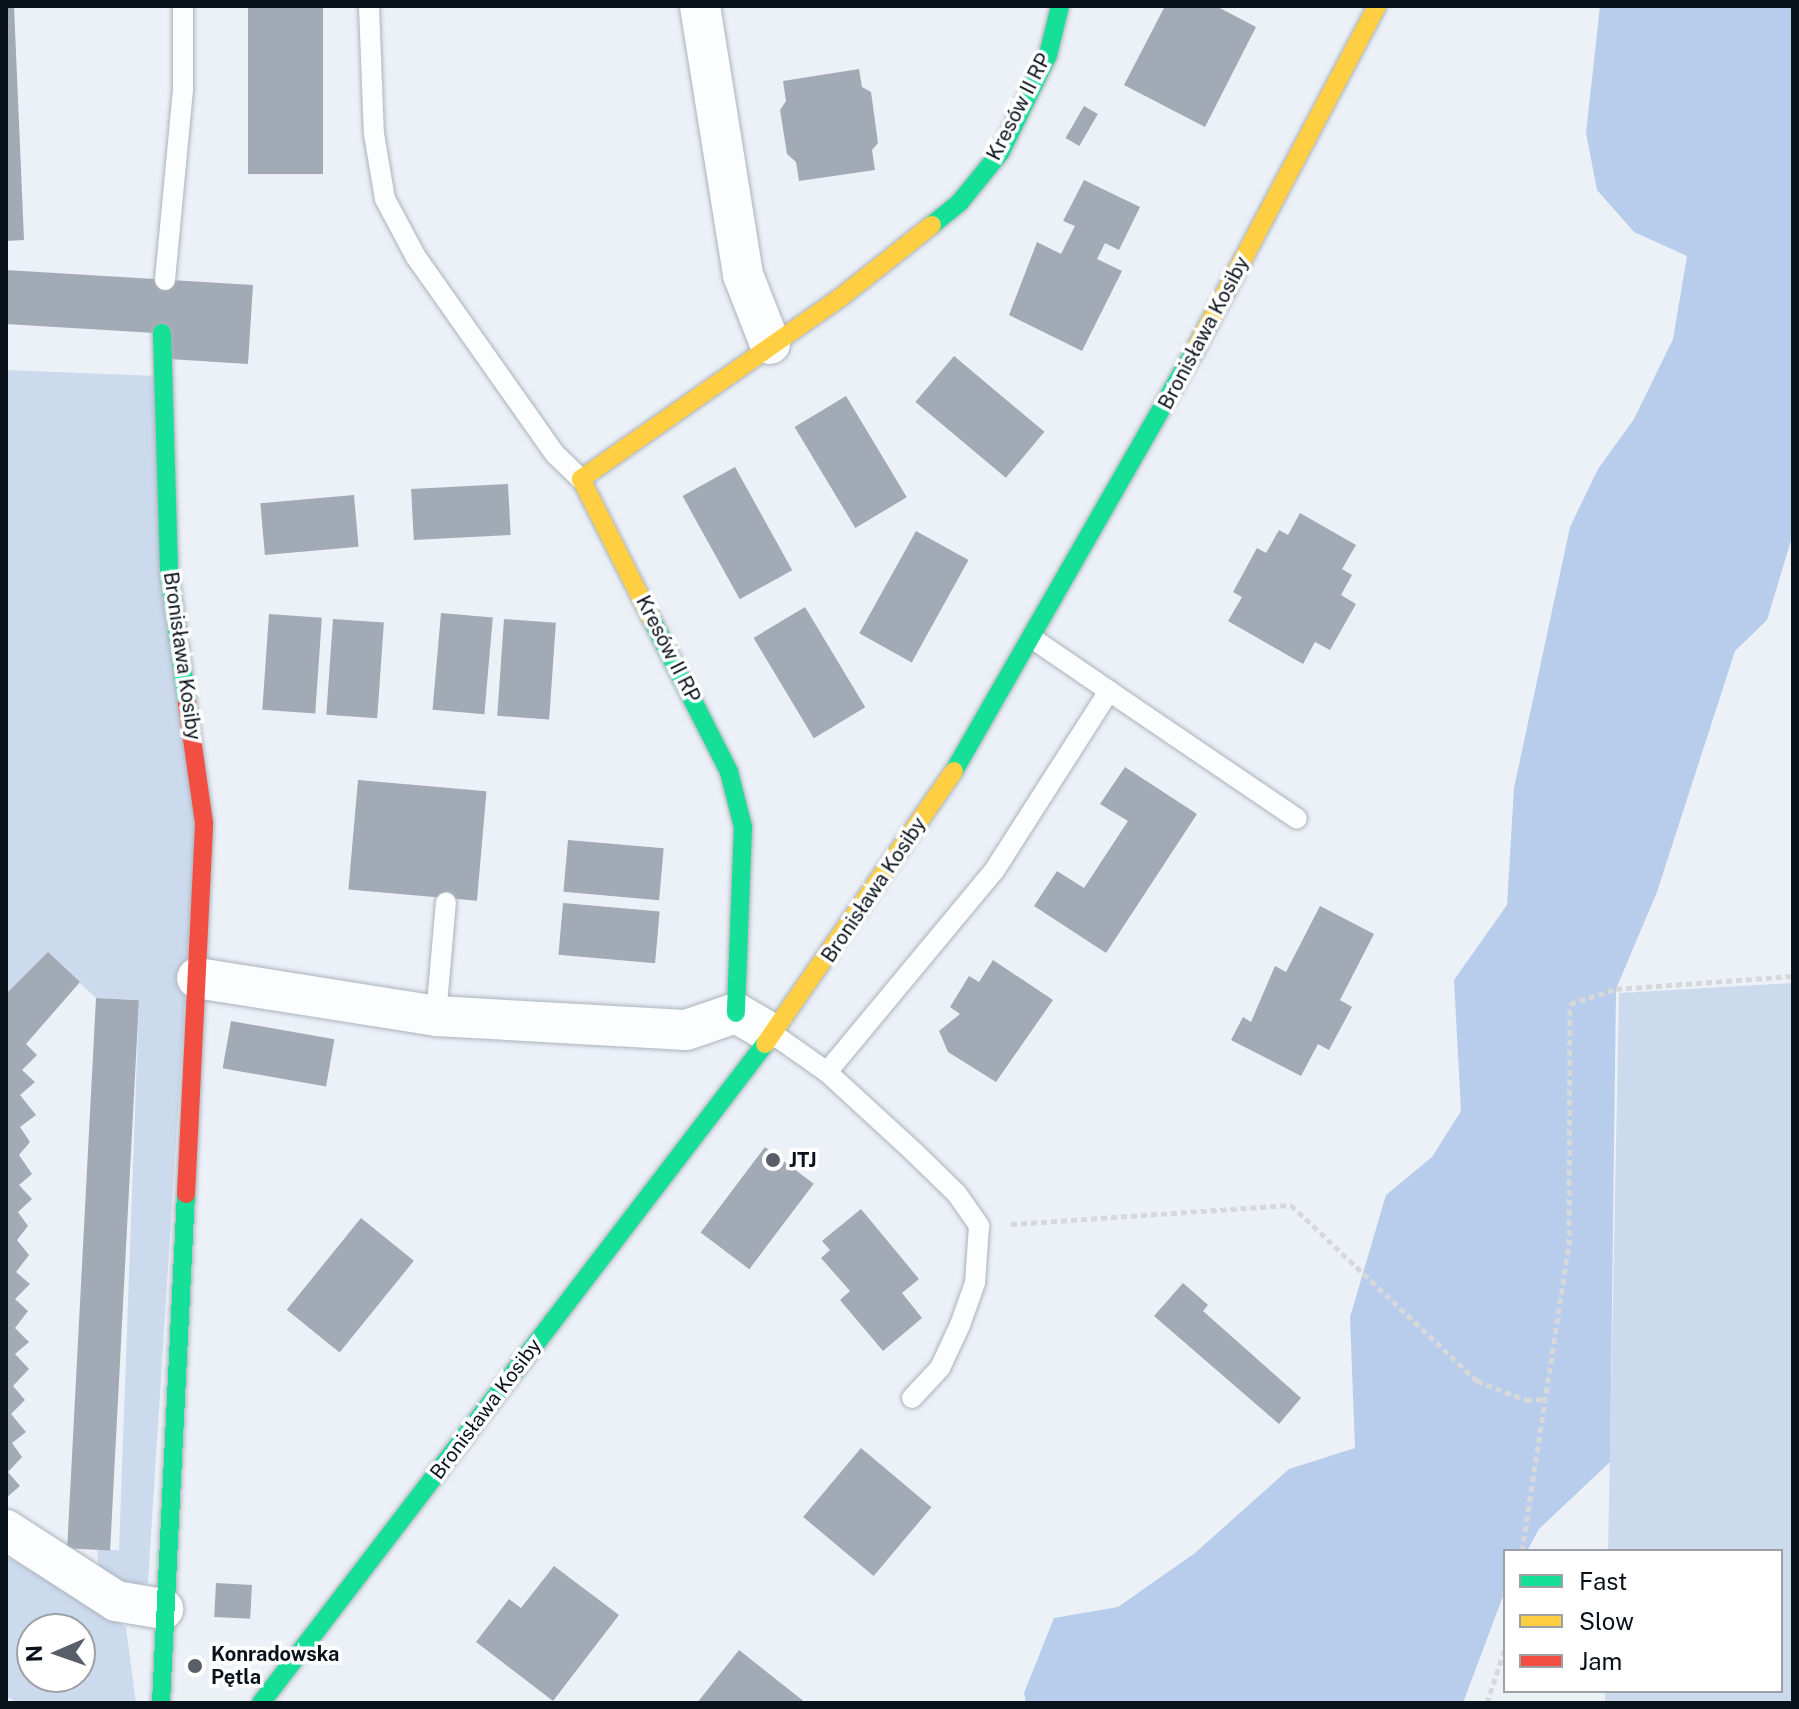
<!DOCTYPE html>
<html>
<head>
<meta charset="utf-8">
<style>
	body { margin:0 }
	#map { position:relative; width:1799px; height:1709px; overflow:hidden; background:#ecf1f8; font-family:"Public Sans",sans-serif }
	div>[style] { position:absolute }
	.green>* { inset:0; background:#ccdaee }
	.forest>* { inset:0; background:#b7cdeb }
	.building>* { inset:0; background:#a1aab5; transform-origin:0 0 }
	.path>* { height:5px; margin-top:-2.5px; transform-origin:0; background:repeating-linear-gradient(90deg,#d7d8da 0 6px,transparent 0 10px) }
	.roads { filter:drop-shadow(0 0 2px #acb2ba) drop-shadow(0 0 2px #acb2ba) }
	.lane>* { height:20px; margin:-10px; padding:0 10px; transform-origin:10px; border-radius:10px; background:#fcfdfe }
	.street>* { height:40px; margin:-20px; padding:0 20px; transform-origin:20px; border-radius:20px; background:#fcfdfe }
	.fast>* { height:18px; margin:-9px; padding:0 9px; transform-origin:9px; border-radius:9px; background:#16e098 }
	.slow>* { height:18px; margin:-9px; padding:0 9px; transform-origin:9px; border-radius:9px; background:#ffcf43 }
	.jam>* { height:18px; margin:-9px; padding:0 9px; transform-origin:9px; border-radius:9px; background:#f24e42 }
	.dots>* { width:22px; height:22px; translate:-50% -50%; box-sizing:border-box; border:4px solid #fff; border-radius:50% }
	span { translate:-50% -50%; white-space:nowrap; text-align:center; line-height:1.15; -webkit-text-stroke:7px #fff; paint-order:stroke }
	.street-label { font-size:20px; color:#09111b }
	.poi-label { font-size:20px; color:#09111b; font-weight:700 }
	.left { translate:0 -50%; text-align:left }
	.frame { position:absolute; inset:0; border:8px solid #09111b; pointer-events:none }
	.legend { position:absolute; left:1503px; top:1549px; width:280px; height:144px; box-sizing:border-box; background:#fff; border:2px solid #9da0a4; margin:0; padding:10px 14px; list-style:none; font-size:24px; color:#09111b }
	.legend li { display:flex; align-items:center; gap:16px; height:40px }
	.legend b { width:40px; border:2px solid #9da0a4 }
	.north { position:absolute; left:16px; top:1613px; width:80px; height:80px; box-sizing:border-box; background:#fff; border:2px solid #9da0a4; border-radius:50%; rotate:268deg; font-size:22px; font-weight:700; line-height:32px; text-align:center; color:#09111b }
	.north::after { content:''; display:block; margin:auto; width:28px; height:36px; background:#585f68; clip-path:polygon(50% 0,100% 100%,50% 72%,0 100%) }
</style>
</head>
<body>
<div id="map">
	<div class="green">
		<i style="clip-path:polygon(6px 370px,157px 376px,196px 825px,148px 1583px,127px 1585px,99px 1569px,97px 1550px,119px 1550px,139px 1000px,96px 998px,48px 953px,6px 994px)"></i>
		<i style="clip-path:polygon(1793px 983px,1793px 1703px,1605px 1703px,1605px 1691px,1781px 1691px,1781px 1551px,1608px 1551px,1619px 993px)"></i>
		<i style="clip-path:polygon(evenodd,6px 1556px,126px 1627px,136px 1703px,17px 1703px,6px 1696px,6px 1556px,32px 1629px,80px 1629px,80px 1677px,32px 1677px,32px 1629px)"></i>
	</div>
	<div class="forest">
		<i style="clip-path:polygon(1600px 6px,1793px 6px,1793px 534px,1767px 620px,1735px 651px,1657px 892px,1616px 989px,1610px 1462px,1539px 1529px,1527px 1551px,1505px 1551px,1505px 1591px,1463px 1703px,1026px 1703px,1024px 1693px,1054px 1618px,1118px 1607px,1195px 1553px,1289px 1469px,1355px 1448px,1350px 1317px,1386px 1195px,1432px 1157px,1461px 1111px,1454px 980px,1507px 905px,1514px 788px,1570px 527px,1598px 469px,1634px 419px,1673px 339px,1687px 256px,1634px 232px,1597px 190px,1586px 133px)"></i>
	</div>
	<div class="building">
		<i style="clip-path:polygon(6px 6px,14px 6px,24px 240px,6px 241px)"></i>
		<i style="left:248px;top:6px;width:75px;height:168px"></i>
		<i style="clip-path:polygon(1165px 6px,1216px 6px,1256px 27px,1205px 127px,1124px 85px)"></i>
		<i style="clip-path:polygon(859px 69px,862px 87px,871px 92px,878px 143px,872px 150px,875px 170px,799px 181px,796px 162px,787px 154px,780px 110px,786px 101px,783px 81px)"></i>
		<i style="left:1084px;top:106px;width:16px;height:37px;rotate:30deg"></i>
		<i style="clip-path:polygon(1084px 180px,1140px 207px,1119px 250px,1105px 243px,1097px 259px,1122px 271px,1082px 351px,1009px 315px,1037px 242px,1061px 254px,1075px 226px,1063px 221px)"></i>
		<i style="clip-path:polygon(6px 270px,253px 285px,248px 364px,169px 359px,171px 334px,6px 324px)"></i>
		<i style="left:954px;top:356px;width:118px;height:60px;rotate:40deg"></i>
		<i style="left:846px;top:396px;width:118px;height:60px;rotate:59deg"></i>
		<i style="left:735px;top:467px;width:118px;height:60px;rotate:61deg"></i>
		<i style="left:508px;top:484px;width:51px;height:97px;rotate:87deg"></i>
		<i style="left:354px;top:495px;width:52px;height:94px;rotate:85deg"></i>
		<i style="clip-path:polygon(1300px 513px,1356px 545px,1342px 569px,1352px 575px,1341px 595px,1356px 604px,1330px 650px,1315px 642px,1303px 664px,1228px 621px,1242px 597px,1233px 592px,1257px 548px,1266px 553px,1279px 530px,1288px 535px)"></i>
		<i style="left:916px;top:531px;width:60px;height:117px;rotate:29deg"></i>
		<i style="left:805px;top:607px;width:117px;height:60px;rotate:59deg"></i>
		<i style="left:441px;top:613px;width:52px;height:97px;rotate:5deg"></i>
		<i style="left:269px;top:614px;width:53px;height:96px;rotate:4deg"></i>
		<i style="left:333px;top:619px;width:51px;height:96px;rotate:4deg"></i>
		<i style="left:504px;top:619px;width:52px;height:97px;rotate:4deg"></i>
		<i style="clip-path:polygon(1125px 767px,1197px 814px,1106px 953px,1034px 906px,1057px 871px,1084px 888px,1128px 821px,1100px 804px)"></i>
		<i style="left:358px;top:780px;width:129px;height:110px;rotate:5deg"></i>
		<i style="left:568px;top:840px;width:96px;height:52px;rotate:5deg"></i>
		<i style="left:563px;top:903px;width:97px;height:52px;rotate:5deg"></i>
		<i style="clip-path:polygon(1320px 906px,1374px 934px,1340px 1000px,1352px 1007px,1329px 1050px,1318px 1044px,1301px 1076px,1231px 1040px,1243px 1017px,1251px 1022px,1275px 966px,1286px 972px)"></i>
		<i style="clip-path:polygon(48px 952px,80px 982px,26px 1044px,37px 1055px,22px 1070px,35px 1082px,20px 1095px,36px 1115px,20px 1127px,30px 1142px,19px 1155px,32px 1174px,19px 1185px,32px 1199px,18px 1212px,28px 1226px,17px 1240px,29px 1255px,16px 1272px,30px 1284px,15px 1299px,28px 1311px,15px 1328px,29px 1342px,15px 1354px,29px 1369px,13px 1386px,25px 1400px,11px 1414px,26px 1432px,12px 1443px,22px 1457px,8px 1472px,20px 1486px,6px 1498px,6px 994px)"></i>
		<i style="clip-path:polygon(993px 960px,1053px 1000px,996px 1082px,948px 1052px,939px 1031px,960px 1014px,950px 1007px,969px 976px,979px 982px)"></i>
		<i style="left:96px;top:998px;width:43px;height:551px;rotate:3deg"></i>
		<i style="left:231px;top:1021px;width:105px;height:48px;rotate:10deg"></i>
		<i style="left:765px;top:1147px;width:61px;height:107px;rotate:37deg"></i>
		<i style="clip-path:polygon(861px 1209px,919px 1279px,902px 1293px,922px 1318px,883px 1351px,840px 1300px,850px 1291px,821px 1258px,830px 1250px,822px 1241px)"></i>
		<i style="left:361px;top:1218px;width:68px;height:118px;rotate:39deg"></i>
		<i style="clip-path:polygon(1183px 1283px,1208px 1305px,1203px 1311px,1301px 1398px,1279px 1424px,1154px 1316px)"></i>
		<i style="left:861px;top:1448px;width:92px;height:90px;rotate:40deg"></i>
		<i style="clip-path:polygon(554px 1566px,619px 1615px,553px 1701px,476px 1642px,509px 1599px,521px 1608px)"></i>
		<i style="left:216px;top:1583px;width:36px;height:34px;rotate:3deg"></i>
		<i style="clip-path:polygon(739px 1650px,806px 1703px,697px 1703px)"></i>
	</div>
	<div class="path">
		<i style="left:1011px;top:1224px;width:281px;rotate:-3.9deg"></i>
		<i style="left:1291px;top:1205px;width:256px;rotate:43.4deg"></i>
		<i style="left:1477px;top:1381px;width:53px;rotate:21.2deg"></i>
		<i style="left:1526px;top:1400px;width:17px;rotate:-3deg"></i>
		<i style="left:1522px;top:1551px;width:310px;rotate:-81.3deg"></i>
		<i style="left:1569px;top:1245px;width:241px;rotate:-89.8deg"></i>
		<i style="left:1570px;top:1004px;width:48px;rotate:-18.1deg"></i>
		<i style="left:1616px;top:989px;width:177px;rotate:-4.2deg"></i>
		<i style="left:1487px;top:1703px;width:58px;rotate:-71.9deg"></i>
	</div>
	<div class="roads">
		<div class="lane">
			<i style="left:369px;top:6px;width:128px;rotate:87.8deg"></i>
			<i style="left:374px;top:134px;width:66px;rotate:80.4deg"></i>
			<i style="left:385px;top:199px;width:66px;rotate:61.9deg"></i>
			<i style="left:416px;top:257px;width:241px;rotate:54.8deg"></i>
			<i style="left:555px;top:454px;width:36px;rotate:44deg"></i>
			<i style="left:165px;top:280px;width:192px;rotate:-84.6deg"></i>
			<i style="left:183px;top:89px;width:83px;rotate:-90deg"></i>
			<i style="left:1036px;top:641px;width:88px;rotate:34.4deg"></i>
			<i style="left:436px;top:1016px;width:114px;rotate:-85deg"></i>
			<i style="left:773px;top:1034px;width:66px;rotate:35.1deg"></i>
			<i style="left:827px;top:1072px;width:118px;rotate:42.6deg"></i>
			<i style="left:914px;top:1152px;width:60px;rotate:44.3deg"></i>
			<i style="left:957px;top:1194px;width:39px;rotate:55deg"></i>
			<i style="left:979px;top:1226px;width:57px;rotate:94deg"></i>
			<i style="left:975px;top:1283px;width:45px;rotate:109.7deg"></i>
			<i style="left:960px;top:1325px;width:47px;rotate:114.9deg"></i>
			<i style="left:940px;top:1368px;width:41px;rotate:133deg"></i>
			<i style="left:827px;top:1072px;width:261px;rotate:-50.3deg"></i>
			<i style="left:994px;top:871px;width:214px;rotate:-57.4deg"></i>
			<i style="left:1109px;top:691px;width:227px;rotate:34.2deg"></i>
		</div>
		<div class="street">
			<i style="left:700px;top:6px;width:272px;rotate:80.9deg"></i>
			<i style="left:743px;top:275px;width:74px;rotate:68.6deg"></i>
			<i style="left:197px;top:978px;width:242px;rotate:9deg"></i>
			<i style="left:436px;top:1016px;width:250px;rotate:3.2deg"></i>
			<i style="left:686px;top:1030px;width:53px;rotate:-18.8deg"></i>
			<i style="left:736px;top:1013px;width:34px;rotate:30deg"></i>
			<i style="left:6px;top:1530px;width:131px;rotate:32.8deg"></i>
			<i style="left:116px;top:1601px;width:48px;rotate:9.7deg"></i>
		</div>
		<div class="fast">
			<i style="left:932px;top:225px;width:36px;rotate:-39deg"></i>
			<i style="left:960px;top:202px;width:63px;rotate:-50.8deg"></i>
			<i style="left:1000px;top:153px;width:109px;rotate:-63.9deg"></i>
			<i style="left:1048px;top:55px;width:50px;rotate:-76.2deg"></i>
			<i style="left:162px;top:333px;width:238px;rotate:88.3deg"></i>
			<i style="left:169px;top:571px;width:133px;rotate:82.2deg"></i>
			<i style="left:651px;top:618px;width:173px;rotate:63.1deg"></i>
			<i style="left:729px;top:772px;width:57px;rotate:75.7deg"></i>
			<i style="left:743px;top:827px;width:186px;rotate:92.2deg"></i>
			<i style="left:954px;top:771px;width:487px;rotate:-60.2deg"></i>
			<i style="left:161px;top:1703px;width:510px;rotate:-87.19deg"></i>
			<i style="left:261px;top:1703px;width:830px;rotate:-52.59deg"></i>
		</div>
		<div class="slow">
			<i style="left:1196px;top:348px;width:387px;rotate:-62.1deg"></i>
			<i style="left:651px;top:618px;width:156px;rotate:-116.7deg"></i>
			<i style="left:581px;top:479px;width:317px;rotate:-35deg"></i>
			<i style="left:841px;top:297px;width:116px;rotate:-38.4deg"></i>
			<i style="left:765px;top:1044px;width:332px;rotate:-55.3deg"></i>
		</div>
		<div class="jam">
			<i style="left:186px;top:1194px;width:371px;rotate:-87.2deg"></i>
			<i style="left:204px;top:823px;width:121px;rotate:-98.1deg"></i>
		</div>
	</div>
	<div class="dots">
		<i style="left:773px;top:1160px;background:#585f68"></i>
		<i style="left:195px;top:1666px;background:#585f68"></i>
	</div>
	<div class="street-label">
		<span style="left:1019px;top:107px;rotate:-63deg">Kresów II RP</span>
		<span style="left:1204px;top:333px;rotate:-62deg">Bronisława Kosiby</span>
		<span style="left:668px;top:649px;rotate:63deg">Kresów II RP</span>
		<span style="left:182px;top:656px;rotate:82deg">Bronisława Kosiby</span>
		<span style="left:874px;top:890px;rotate:-56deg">Bronisława Kosiby</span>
		<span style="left:486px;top:1409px;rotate:-53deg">Bronisława Kosiby</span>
	</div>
	<div class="poi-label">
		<span class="left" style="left:789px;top:1160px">JTJ</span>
		<span class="left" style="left:211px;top:1666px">Konradowska<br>Pętla</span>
	</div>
	<div class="frame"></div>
	<ul class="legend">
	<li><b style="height:10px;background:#16e098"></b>Fast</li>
	<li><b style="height:10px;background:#ffcf43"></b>Slow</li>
	<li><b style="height:10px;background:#f24e42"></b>Jam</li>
	</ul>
	<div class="north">N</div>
</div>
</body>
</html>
